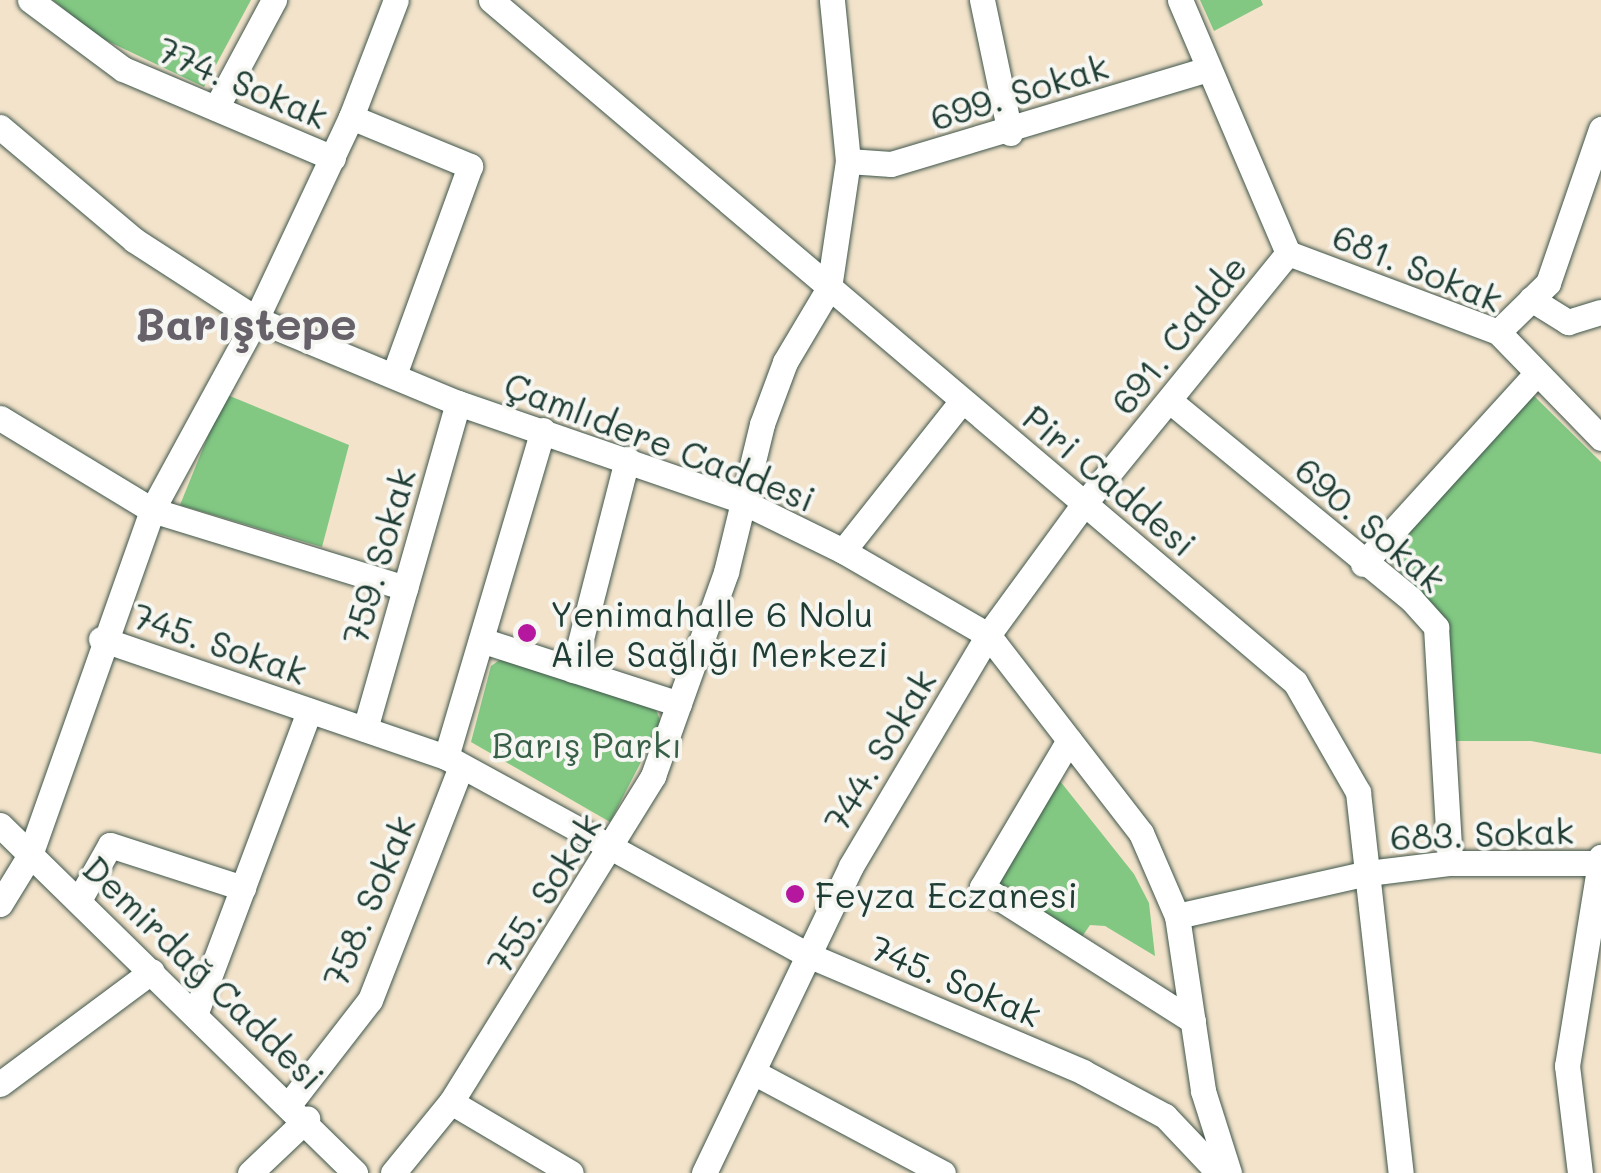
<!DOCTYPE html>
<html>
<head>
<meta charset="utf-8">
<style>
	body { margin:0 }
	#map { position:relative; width:1601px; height:1173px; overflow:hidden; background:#f3e3cb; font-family:Mali,sans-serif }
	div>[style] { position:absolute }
	.green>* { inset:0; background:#82c883 }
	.roads { filter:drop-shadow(0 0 2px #3f564b) drop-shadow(0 0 2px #3f564b) }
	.minor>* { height:25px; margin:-12.5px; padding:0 12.5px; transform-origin:12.5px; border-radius:12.5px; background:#fff }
	.dots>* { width:28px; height:28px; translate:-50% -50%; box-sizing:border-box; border:5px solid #f6f6f2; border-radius:50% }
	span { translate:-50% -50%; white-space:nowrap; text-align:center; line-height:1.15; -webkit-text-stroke:8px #f6f6f2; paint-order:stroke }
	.street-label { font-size:35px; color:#1f3d34 }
	.poi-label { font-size:35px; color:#1f3d34 }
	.left { translate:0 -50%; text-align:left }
	.park-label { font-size:35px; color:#386048 }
	.district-label { font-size:45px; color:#67626a; font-weight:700 }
</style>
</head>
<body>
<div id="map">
	<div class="green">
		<i style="clip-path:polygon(53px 0,251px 0,204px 87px,97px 36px)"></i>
		<i style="clip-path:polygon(1200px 0,1261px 0,1263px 5px,1214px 31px)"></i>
		<i style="clip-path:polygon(1531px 393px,1601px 462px,1601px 754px,1531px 741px,1450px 741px,1441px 614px,1391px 562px,1394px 545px)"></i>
		<i style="clip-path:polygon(225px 394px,349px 445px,322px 547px,180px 505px)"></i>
		<i style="clip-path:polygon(501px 659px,655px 707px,661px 723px,610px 822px,471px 742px,491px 666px)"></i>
		<i style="clip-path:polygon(1056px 776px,1134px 874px,1149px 903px,1155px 956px,1105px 926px,1090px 925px,1073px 950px,985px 894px)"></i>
	</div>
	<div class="roads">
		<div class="minor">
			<i style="left:30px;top:0;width:116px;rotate:36.6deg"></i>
			<i style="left:123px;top:69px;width:228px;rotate:23deg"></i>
			<i style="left:491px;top:0;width:1054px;rotate:40.31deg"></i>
			<i style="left:1295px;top:682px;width:127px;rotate:60.2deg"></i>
			<i style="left:1358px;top:792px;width:383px;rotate:83.6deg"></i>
			<i style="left:982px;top:0;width:136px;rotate:78.1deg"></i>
			<i style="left:1180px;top:0;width:275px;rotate:66.9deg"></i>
			<i style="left:216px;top:108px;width:123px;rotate:-61.8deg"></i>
			<i style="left:351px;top:117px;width:129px;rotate:22.4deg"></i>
			<i style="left:470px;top:166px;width:222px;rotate:110deg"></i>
			<i style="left:0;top:127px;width:175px;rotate:40.1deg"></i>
			<i style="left:134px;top:240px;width:145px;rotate:32.9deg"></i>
			<i style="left:256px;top:319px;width:219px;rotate:22.6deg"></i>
			<i style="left:458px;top:403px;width:297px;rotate:19deg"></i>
			<i style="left:739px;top:500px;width:116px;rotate:26.1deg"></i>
			<i style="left:843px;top:551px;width:168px;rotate:30.1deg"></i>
			<i style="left:988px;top:635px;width:250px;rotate:52.3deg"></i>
			<i style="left:1141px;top:833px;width:90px;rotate:66.6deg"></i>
			<i style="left:1177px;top:916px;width:177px;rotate:81.5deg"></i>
			<i style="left:1203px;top:1091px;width:86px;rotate:72.4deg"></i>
			<i style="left:848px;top:161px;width:43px;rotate:4deg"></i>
			<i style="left:891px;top:164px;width:330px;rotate:-16.7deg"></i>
			<i style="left:1288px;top:253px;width:224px;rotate:20.6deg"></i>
			<i style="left:1498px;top:332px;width:148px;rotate:45.8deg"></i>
			<i style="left:1531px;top:299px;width:44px;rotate:31.9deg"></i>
			<i style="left:1568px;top:322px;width:34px;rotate:-17deg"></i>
			<i style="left:1498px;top:332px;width:70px;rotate:-44.4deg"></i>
			<i style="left:1548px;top:283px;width:163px;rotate:-71deg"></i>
			<i style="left:1170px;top:401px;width:312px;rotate:39.4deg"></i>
			<i style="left:1411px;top:599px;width:38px;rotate:48deg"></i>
			<i style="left:1436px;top:627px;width:236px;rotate:86.6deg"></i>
			<i style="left:0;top:418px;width:178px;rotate:31.2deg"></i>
			<i style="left:152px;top:510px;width:265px;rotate:17.1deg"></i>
			<i style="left:843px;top:551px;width:191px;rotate:-51.6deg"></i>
			<i style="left:1363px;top:564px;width:257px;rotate:-47.7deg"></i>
			<i style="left:101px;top:639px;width:365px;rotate:18.9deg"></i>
			<i style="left:446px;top:757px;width:413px;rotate:28.7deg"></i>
			<i style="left:808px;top:955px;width:299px;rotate:23deg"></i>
			<i style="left:1083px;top:1072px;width:93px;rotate:28.2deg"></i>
			<i style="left:1165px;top:1116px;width:79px;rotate:46.5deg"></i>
			<i style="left:481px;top:640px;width:208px;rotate:17.9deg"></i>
			<i style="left:573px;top:670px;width:218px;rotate:-75.6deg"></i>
			<i style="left:365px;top:729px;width:339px;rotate:-74.1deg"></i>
			<i style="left:1069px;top:740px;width:171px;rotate:120.6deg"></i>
			<i style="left:982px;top:887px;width:250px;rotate:32.4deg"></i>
			<i style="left:446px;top:757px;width:341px;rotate:-73.5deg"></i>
			<i style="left:0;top:825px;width:497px;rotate:44.4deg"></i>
			<i style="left:79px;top:900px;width:63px;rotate:-60.6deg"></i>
			<i style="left:110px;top:845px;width:140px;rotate:17.9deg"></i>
			<i style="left:0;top:904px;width:57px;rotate:-58.5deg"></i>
			<i style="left:30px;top:855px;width:366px;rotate:-70.5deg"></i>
			<i style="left:152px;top:510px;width:217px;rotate:-61.4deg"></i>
			<i style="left:256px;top:319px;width:223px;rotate:-64.8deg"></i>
			<i style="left:351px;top:117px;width:125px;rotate:-69deg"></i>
			<i style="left:1177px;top:916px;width:196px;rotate:-12.7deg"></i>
			<i style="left:1368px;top:873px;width:83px;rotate:-7deg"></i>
			<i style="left:1450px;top:863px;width:150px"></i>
			<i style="left:196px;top:1012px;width:322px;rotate:-69.4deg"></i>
			<i style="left:753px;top:1072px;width:215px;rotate:28deg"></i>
			<i style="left:0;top:1084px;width:189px;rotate:-36.6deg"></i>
			<i style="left:451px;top:1102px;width:139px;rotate:30.6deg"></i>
			<i style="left:290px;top:1103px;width:130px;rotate:-52.2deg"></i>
			<i style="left:370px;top:1000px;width:251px;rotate:-68.7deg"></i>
			<i style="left:250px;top:1173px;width:79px;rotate:-43.5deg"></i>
			<i style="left:393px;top:1173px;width:92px;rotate:-50.8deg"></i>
			<i style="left:451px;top:1102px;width:384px;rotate:-58.2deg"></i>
			<i style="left:653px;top:776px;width:217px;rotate:-70.3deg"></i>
			<i style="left:726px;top:572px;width:152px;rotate:-76.3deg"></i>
			<i style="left:762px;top:424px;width:66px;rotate:-69.6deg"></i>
			<i style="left:785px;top:362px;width:86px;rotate:-59.3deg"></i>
			<i style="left:829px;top:288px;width:128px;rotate:-81.5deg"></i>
			<i style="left:848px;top:161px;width:162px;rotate:-95.7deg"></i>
			<i style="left:704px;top:1173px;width:340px;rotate:-64.4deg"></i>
			<i style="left:851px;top:866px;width:269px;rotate:-59.3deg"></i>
			<i style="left:988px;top:635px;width:162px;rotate:-53.8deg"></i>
			<i style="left:1084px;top:504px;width:323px;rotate:-50.9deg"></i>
			<i style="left:1580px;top:1173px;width:108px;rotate:-96.9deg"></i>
			<i style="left:1567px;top:1066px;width:212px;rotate:-80.8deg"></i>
		</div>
	</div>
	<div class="dots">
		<i style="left:527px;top:633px;background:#b5179e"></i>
		<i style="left:795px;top:894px;background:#b5179e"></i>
	</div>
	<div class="street-label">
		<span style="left:243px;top:82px;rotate:23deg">774. Sokak</span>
		<span style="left:1019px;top:91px;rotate:-17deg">699. Sokak</span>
		<span style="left:1418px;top:267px;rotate:22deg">681. Sokak</span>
		<span style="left:1178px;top:334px;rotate:-51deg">691. Cadde</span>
		<span style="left:660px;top:441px;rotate:21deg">Çamlıdere Caddesi</span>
		<span style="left:1110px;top:480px;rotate:40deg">Piri Caddesi</span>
		<span style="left:1371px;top:524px;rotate:41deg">690. Sokak</span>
		<span style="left:378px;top:556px;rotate:-74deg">759. Sokak</span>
		<span style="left:220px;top:643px;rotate:19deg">745. Sokak</span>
		<span style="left:879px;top:750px;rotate:-59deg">744. Sokak</span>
		<span style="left:1482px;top:833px;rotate:-2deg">683. Sokak</span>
		<span style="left:543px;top:893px;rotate:-58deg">755. Sokak</span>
		<span style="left:368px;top:901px;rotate:-67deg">758. Sokak</span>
		<span style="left:204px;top:972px;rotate:44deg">Demirdağ Caddesi</span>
		<span style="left:956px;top:980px;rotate:23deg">745. Sokak</span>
	</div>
	<div class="poi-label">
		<span class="left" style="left:550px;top:633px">Yenimahalle 6 Nolu<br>Aile Sağlığı Merkezi</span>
		<span class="left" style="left:815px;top:894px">Feyza Eczanesi</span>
	</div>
	<div class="park-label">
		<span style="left:587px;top:744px">Barış Parkı</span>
	</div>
	<div class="district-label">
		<span style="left:246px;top:323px">Barıştepe</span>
	</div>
</div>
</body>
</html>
